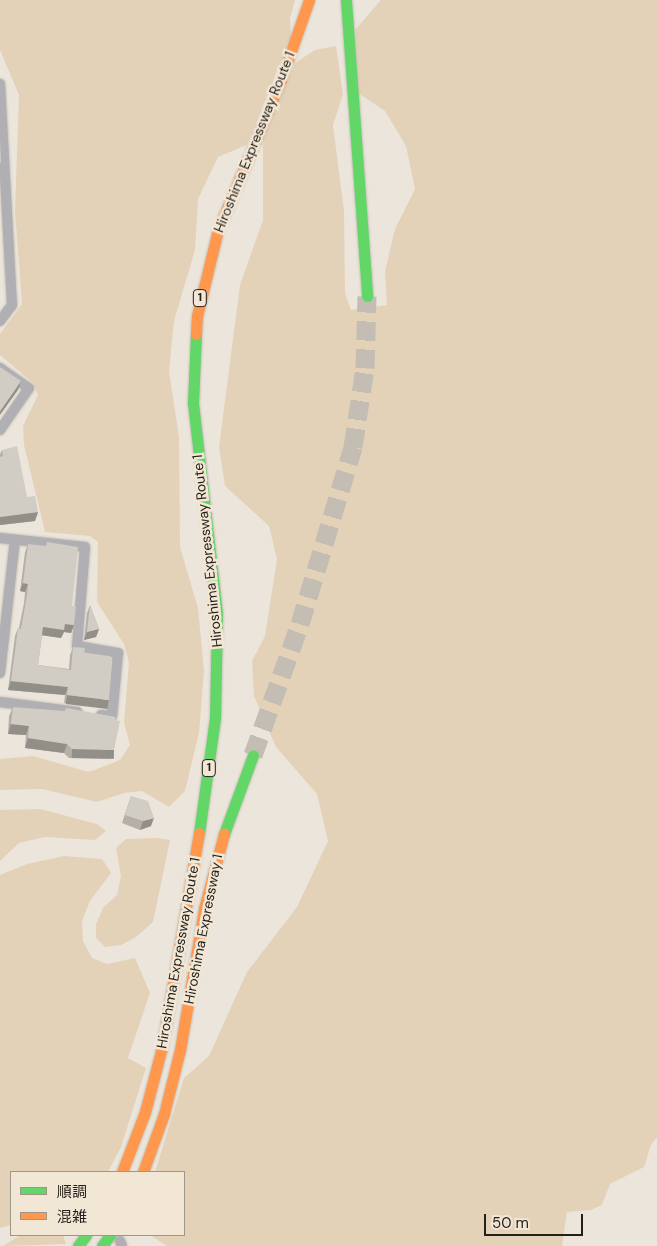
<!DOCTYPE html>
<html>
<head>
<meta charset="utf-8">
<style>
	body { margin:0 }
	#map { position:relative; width:657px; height:1246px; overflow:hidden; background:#ece5db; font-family:"DM Sans","Noto Sans JP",sans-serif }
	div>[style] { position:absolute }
	.green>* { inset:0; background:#e4d2b8 }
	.highway-tunnel>* { height:19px; margin-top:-9.5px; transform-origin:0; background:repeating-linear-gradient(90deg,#c4bdb4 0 19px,transparent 0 28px) }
	.roads { filter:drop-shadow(0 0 1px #c6c1ba) drop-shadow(0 0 1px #c6c1ba) }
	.street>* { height:10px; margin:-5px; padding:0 5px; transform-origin:5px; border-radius:5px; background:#afafb4 }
	.fast>* { height:11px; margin:-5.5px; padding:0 5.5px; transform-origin:5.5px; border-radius:5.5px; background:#63d668 }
	.slow>* { height:11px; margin:-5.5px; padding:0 5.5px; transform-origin:5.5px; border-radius:5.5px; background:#ff974d }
	.wall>* { inset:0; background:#b4afa9 }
	.shaded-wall>* { inset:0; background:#928f89; transform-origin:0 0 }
	.building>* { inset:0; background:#d1ccc4 }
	span { translate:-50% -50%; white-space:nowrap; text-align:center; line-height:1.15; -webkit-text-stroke:5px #f2e6d5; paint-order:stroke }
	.shield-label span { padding:1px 4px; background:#f2e6d5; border:1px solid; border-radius:4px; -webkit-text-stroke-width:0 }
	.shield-label { font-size:12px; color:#231f19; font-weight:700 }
	.street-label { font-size:14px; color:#231f19 }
	.legend { position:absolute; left:10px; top:1171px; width:175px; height:65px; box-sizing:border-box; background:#f2e6d5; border:1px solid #9f968a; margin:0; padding:6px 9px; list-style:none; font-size:15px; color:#231f19 }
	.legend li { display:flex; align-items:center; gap:10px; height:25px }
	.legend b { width:25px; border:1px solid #9f968a }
	.scale { position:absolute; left:484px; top:1214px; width:99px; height:22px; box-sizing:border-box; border:2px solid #231f19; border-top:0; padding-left:6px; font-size:15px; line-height:18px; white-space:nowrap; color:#231f19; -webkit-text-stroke:4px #f2e6d5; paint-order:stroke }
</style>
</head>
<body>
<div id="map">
	<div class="green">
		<i style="clip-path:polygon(0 0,295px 0,290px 18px,291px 36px,247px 145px,218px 157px,198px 199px,195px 250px,174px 321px,169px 371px,179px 437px,180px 547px,198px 608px,204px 671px,199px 733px,185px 791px,169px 807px,142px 791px,124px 793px,97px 802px,42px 789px,0 790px,0 759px,33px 756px,89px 772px,120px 760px,130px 745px,124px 723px,129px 663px,124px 644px,97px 602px,98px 542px,90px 536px,45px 532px,24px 445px,23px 426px,38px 395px,34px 384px,0 355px,0 334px,22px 304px,15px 211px,19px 95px,0 50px)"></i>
		<i style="clip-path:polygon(381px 0,657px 0,657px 1137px,651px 1145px,644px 1167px,610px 1184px,602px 1205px,591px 1210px,567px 1212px,562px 1246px,167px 1246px,150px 1235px,184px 1235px,184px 1172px,155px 1172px,184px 1078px,209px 1056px,247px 972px,297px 907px,328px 841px,317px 794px,276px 747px,254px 696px,252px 661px,265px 636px,277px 559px,269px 526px,225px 486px,219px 447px,240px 285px,263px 220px,263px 139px,295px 63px,315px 50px,336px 46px,343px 94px,333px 125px,344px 211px,345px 293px,351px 310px,387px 305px,385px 271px,395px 229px,415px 189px,406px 146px,385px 111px,358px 93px,355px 30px)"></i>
		<i style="clip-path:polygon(40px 809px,97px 824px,106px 831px,95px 840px,45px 837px,19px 843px,0 861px,0 810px)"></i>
		<i style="clip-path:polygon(158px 838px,170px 840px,153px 922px,136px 937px,121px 945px,105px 947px,96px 938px,96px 924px,103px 908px,117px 895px,121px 876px,116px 848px,126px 839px)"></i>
		<i style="clip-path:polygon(64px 856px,102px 859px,111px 873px,90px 901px,82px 921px,83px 941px,92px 958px,107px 964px,135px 958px,150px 993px,128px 1058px,146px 1068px,121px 1147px,108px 1172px,11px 1172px,11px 1225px,0 1228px,0 875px,27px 864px)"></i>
		<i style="clip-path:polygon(21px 1235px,63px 1235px,66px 1244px,3px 1246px)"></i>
	</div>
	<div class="highway-tunnel">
		<i style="left:253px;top:755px;width:139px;rotate:-70.3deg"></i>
		<i style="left:300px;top:624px;width:185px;rotate:-73.3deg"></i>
		<i style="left:353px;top:447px;width:80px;rotate:-81.4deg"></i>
		<i style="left:365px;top:368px;width:72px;rotate:-88.4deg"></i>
	</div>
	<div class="roads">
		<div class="street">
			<i style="left:0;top:84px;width:221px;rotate:86.9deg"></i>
			<i style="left:12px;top:305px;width:20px;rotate:127deg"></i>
			<i style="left:0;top:368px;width:35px;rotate:35deg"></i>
			<i style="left:29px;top:388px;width:51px;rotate:124.6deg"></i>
			<i style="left:0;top:538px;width:85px;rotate:6deg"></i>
			<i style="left:85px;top:547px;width:99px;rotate:94.6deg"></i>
			<i style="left:77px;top:646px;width:42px;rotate:9.7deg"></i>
			<i style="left:118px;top:653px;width:63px;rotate:95.4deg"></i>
			<i style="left:112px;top:716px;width:11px;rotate:-175deg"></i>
			<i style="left:0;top:673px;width:134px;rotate:-83.6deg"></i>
			<i style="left:0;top:702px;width:78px;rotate:7.4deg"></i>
			<i style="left:120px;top:1241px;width:5px;rotate:68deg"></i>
		</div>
		<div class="fast">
			<i style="left:346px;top:0;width:297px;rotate:85.9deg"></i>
			<i style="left:196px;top:334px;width:69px;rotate:92.5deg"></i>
			<i style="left:193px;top:403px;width:213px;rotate:83.5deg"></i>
			<i style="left:217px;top:615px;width:103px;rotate:91.1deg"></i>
			<i style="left:215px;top:718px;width:116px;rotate:97.9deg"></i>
			<i style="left:224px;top:834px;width:84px;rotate:-69.8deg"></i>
			<i style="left:78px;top:1246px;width:14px;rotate:-54deg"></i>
			<i style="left:102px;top:1246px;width:14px;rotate:-54deg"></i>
		</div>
		<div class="slow">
			<i style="left:196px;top:334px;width:18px;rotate:-87deg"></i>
			<i style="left:197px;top:316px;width:89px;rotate:-76.3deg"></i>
			<i style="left:218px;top:230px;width:163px;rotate:-67.2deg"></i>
			<i style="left:281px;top:80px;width:85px;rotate:-70.7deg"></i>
			<i style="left:122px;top:1172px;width:64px;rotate:-69deg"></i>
			<i style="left:145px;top:1112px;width:67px;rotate:-75.3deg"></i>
			<i style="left:162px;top:1047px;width:217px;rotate:-80.2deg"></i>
			<i style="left:143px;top:1172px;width:62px;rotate:-70.1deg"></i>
			<i style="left:164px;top:1114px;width:66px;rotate:-76deg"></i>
			<i style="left:180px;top:1050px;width:143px;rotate:-80.3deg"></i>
			<i style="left:204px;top:909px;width:78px;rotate:-75.1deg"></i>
		</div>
	</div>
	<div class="wall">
		<i style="clip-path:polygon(2px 450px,27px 497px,38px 512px,35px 521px,0 525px,0 454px)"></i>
		<i style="clip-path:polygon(47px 542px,72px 606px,74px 625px,71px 633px,64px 632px,61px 638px,42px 635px,38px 665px,69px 669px,70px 655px,73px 647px,106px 708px,64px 703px,65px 695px,8px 690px,15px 636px,18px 628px,19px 628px,24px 603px,25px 592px,20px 591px,25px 552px,28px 544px,45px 546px)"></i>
		<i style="clip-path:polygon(90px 605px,99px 629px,96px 637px,84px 640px,87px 613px)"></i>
		<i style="clip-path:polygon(13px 707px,65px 711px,66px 708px,111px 759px,69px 758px,64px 753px,25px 748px,26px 735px,8px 734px,9px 716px)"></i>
		<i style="clip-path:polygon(131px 796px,151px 826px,140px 830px,122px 823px)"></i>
	</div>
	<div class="shaded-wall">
		<i style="clip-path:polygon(21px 381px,18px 390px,0 415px,0 411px)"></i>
		<i style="clip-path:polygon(38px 512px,35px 521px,0 525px,0 517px)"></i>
		<i style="clip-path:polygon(23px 583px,28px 584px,25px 592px,20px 591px)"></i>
		<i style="clip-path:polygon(65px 624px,74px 625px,71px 633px,64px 632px,61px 638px,40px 635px,43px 627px)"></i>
		<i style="clip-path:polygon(99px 629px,96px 637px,84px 640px,87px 632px)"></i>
		<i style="clip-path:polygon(11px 681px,68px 687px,65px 695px,8px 690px)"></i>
		<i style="left:67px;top:695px;width:42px;height:9px;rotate:7deg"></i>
		<i style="clip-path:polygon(11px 724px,29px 726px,26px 735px,8px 734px)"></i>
		<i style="clip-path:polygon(28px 738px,67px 744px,64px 753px,25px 748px)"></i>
		<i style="left:72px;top:749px;width:42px;height:9px;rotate:1deg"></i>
		<i style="clip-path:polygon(154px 818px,151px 826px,140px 830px,143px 821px)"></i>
	</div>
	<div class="building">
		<i style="clip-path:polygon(0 138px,1px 162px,0 164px)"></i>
		<i style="clip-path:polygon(0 367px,21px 381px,0 411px)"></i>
		<i style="clip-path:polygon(17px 446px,27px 497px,35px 496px,38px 512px,0 517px,0 457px,3px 456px,2px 450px)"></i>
		<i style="clip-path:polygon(47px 542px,78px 547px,72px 606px,76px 606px,74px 625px,65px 624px,64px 630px,43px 627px,38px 665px,71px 670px,73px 647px,85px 648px,84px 653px,110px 656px,112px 660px,109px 700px,67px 695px,68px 687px,11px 681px,18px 628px,21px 629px,27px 595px,28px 584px,23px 583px,28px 544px,46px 546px)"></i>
		<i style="clip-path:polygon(90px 605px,99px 629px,87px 632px)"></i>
		<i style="clip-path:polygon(13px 707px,65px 711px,66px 708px,116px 717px,115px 720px,120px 721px,114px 750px,72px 749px,67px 744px,28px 738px,29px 726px,11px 724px)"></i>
		<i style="clip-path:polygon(131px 796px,148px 801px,154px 818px,143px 821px,125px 815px)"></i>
	</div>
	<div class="shield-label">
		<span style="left:200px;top:298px">1</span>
		<span style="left:209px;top:768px">1</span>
	</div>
	<div class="street-label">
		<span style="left:254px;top:142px;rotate:-68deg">Hiroshima Expressway Route 1</span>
		<span style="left:207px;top:551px;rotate:-96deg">Hiroshima Expressway Route 1</span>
		<span style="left:203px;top:929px;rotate:-79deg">Hiroshima Expressway 1</span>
		<span style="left:178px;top:953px;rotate:-80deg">Hiroshima Expressway Route 1</span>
	</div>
	<ul class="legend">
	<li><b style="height:6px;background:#63d668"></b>順調</li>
	<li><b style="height:6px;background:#ff974d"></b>混雑</li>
	</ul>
	<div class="scale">50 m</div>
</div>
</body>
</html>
